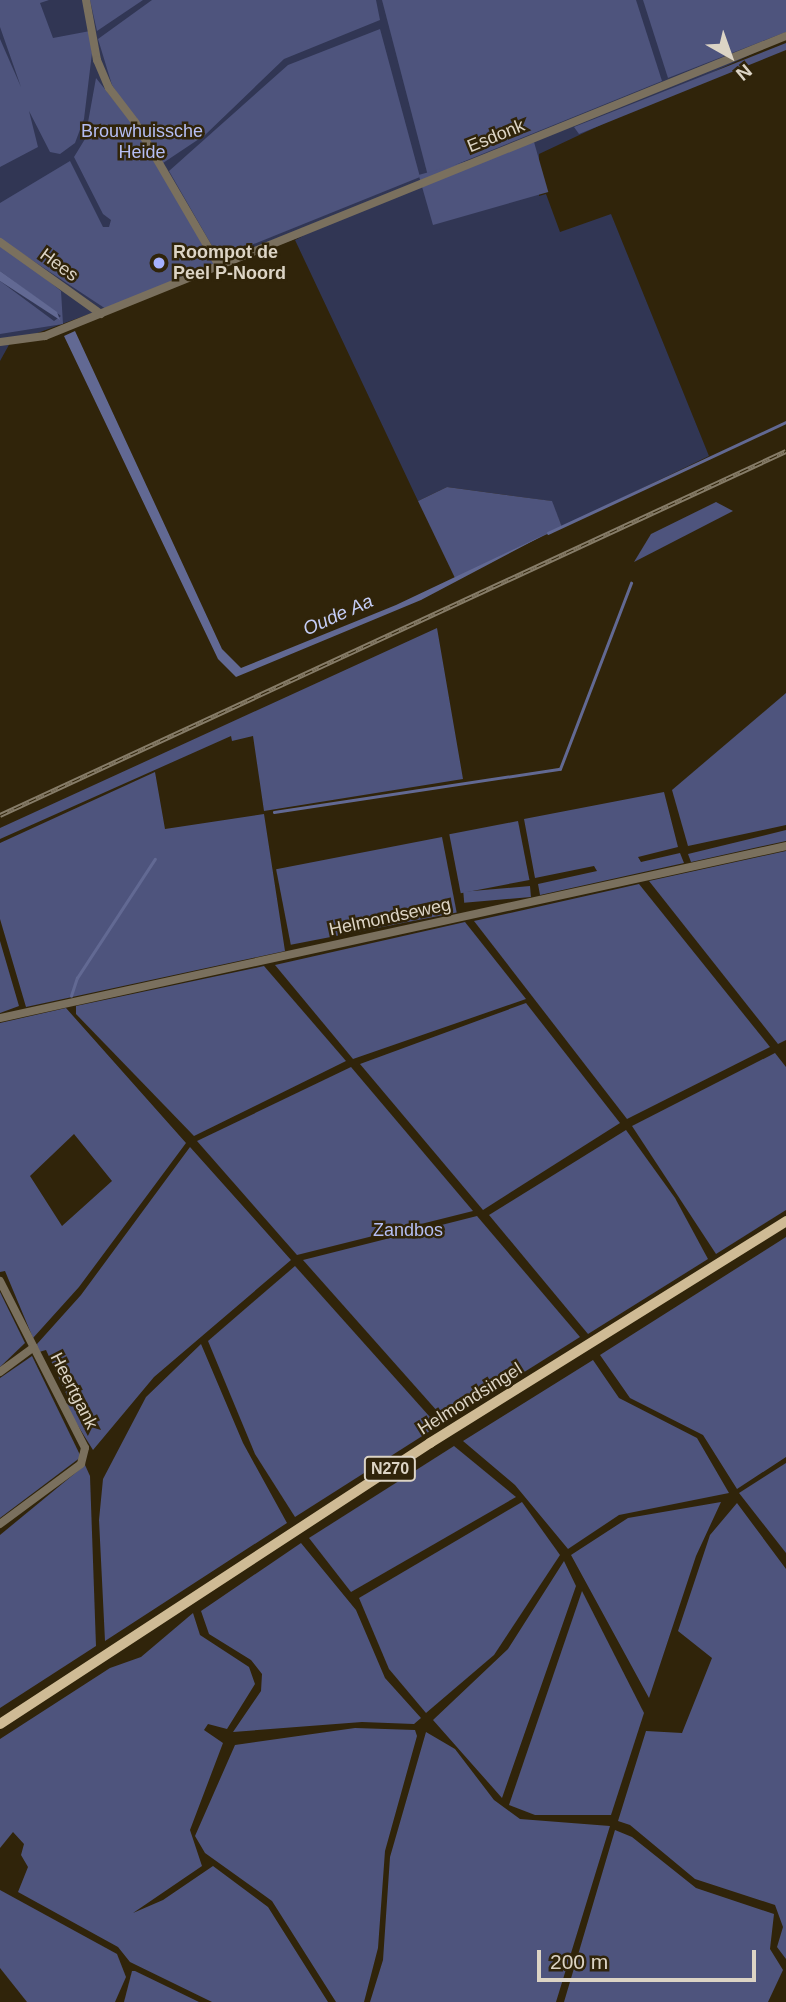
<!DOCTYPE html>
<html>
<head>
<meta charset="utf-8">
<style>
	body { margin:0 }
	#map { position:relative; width:786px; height:2002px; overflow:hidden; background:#30240a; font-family:Arial,sans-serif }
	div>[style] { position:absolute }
	.green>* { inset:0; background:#313654 }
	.forest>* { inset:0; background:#4e547d; transform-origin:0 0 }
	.water>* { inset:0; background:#626993 }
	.stream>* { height:2.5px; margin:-1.25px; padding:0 1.25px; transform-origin:1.25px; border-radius:1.25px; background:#626993 }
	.minor>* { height:8px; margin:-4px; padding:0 4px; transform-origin:4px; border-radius:4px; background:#7a705e }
	.major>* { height:10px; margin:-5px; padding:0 5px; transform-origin:5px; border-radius:5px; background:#cfbb95 }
	.rail>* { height:5px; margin-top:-2.5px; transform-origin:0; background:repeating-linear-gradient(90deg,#30240a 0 8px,#867c68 0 16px); box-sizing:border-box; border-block:2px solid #867c68 }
	.dots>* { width:19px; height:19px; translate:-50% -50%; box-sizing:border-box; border:4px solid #30240a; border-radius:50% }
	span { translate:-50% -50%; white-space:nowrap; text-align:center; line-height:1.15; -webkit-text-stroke:5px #30240a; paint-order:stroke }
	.shield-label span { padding:2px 5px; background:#30240a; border:2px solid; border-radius:5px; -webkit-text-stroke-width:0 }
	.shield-label { font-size:16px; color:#dcd4c5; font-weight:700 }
	.park-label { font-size:18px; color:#b5bef4 }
	.street-label { font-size:18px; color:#dcd4c5 }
	.poi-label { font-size:18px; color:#dcd4c5; font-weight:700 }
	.left { translate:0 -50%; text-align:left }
	.water-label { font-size:19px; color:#c4ccf5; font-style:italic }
	.north { position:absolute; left:695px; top:21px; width:70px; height:70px; -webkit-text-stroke:5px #30240a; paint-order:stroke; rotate:140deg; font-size:19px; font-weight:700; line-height:28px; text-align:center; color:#dcd4c5 }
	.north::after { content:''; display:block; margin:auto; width:24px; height:32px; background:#dcd4c5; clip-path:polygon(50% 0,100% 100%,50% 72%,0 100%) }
	.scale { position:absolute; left:537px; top:1950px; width:219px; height:32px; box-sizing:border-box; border:4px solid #dcd4c5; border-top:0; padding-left:9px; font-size:21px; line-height:24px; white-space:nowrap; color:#dcd4c5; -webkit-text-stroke:5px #30240a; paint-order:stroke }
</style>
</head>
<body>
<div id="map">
	<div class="green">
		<i style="clip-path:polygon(0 0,786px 0,786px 38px,539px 154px,539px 196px,546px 194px,560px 232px,611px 214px,709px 456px,562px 527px,551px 501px,447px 487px,418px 501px,295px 240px,303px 236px,10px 343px,0 361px)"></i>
	</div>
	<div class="forest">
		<i style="clip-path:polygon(0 0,49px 0,40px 3px,53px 38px,90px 31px,92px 53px,84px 119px,75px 143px,60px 154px,50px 152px,29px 111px,38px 147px,0 167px,0 39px,21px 87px,0 27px)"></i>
		<i style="clip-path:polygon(90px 0,143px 0,97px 31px)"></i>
		<i style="clip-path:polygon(152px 0,376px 0,380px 20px,284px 59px,205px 135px,163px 163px,112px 85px,98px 39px)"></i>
		<i style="clip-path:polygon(382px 0,636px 0,662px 81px,428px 176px)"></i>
		<i style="clip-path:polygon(643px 0,786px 0,786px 32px,668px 78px)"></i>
		<i style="clip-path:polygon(380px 29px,420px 177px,219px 258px,169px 171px,288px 65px)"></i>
		<i style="clip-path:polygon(786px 43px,786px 50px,579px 134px,574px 127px)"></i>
		<i style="clip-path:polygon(96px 78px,136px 128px,215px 263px,106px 309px,0 239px,0 203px,70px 161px,103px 227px,109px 227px,111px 220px,103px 214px,74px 157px,85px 139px)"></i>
		<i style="left:534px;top:142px;width:52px;height:120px;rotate:74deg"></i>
		<i style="clip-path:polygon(0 242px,61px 291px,63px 324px,0 334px,0 281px,54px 321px,61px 316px,0 271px)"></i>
		<i style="clip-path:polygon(447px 487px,552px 501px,562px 527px,455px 578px,418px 501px)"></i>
		<i style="clip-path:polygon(716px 502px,733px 511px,634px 562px,651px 534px)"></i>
		<i style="clip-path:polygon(437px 628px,463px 779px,264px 811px,253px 736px,232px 741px,231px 736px,0 839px,0 828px)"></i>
		<i style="clip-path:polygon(786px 693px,786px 825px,688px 846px,672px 790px)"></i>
		<i style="clip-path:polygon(155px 772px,165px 829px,264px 814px,285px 951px,26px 1007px,0 919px,0 843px)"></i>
		<i style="clip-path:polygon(664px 792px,678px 847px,638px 857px,641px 862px,680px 853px,684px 863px,540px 895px,538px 884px,597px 871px,594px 866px,535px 878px,524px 819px)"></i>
		<i style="left:518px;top:821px;width:60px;height:70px;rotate:79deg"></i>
		<i style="clip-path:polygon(786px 830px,786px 841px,691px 862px,688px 854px)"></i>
		<i style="left:442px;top:837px;width:77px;height:169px;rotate:79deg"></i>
		<i style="clip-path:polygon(786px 851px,786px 1040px,778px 1044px,649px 881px)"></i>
		<i style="clip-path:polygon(639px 884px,770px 1047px,627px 1119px,474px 921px)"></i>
		<i style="left:530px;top:886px;width:11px;height:67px;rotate:85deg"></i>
		<i style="clip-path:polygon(465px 922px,526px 999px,353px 1059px,275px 965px)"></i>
		<i style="clip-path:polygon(0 941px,19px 1006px,0 1013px)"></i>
		<i style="clip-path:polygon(264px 966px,346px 1061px,194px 1136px,76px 1014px,76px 1006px)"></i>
		<i style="clip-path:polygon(526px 1003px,620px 1123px,483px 1210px,360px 1064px)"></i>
		<i style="clip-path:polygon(evenodd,66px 1008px,186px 1143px,79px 1287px,33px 1338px,5px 1271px,0 1272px,0 1023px,66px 1008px,74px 1134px,112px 1181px,62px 1226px,30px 1176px,74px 1134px)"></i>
		<i style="clip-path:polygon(775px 1053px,786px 1067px,786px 1210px,716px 1254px,632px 1126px)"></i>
		<i style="clip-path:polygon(351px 1067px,473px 1211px,297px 1255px,197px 1141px)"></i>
		<i style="clip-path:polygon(626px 1130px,675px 1198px,708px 1259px,588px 1334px,489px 1215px)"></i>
		<i style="clip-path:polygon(190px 1147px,291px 1260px,154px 1377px,93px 1450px,65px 1405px,70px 1402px,46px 1350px,39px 1352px,37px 1344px,81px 1295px)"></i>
		<i style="clip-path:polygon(477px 1216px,580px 1337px,446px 1421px,303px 1260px)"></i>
		<i style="clip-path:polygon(786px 1237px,786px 1457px,737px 1489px,703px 1435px,630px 1398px,600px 1355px)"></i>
		<i style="clip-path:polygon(295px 1266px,438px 1426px,295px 1517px,255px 1454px,208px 1341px)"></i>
		<i style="clip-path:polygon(0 1292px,25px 1343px,0 1367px)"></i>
		<i style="clip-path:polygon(201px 1344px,243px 1443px,287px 1523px,105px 1641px,99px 1520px,103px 1479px,146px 1397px)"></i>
		<i style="clip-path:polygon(32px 1356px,81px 1457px,0 1518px,0 1378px)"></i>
		<i style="clip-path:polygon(593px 1360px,619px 1398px,697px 1438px,729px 1493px,619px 1515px,568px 1549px,515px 1485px,463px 1441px)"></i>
		<i style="clip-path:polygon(454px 1446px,516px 1497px,351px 1592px,309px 1538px)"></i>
		<i style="clip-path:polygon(786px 1463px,786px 1553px,739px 1493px)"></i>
		<i style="clip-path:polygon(85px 1465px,90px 1476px,96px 1646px,0 1708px,0 1535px)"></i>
		<i style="clip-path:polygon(522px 1502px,560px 1555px,494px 1655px,426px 1713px,389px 1669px,359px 1598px)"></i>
		<i style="clip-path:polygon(721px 1502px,696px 1556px,649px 1698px,571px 1555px,628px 1518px)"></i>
		<i style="clip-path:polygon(737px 1503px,786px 1569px,786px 1959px,777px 1947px,783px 1927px,775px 1905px,695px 1879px,630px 1825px,618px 1821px,646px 1731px,682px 1733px,712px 1658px,678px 1631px,710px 1535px)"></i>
		<i style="clip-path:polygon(301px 1543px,356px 1610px,385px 1678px,421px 1718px,414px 1724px,362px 1722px,233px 1732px,261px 1691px,262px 1674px,251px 1660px,209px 1634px,201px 1611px)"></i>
		<i style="clip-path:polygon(564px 1561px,576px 1586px,502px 1798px,433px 1720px,508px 1649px)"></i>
		<i style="clip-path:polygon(582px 1591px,644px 1713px,611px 1815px,535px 1815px,509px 1805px)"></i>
		<i style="clip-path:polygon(193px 1613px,200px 1635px,249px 1667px,255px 1684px,227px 1729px,208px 1724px,204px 1730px,223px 1743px,190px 1830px,202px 1866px,133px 1913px,163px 1900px,213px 1866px,268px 1907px,328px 2002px,212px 2002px,130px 1962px,118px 1947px,18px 1892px,28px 1867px,21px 1855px,24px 1844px,13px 1832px,0 1848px,0 1739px,110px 1668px,141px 1657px)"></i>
		<i style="clip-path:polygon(355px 1728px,415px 1730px,417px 1736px,385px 1851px,378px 1948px,364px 2002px,336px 2002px,272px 1901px,205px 1853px,195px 1836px,235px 1745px)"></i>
		<i style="clip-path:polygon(426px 1732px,455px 1749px,494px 1800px,520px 1819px,610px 1826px,556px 2002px,370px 2002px,383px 1960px,390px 1857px)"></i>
		<i style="clip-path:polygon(615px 1830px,632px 1837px,696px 1888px,774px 1914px,770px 1949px,783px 1970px,768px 2002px,564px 2002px)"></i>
		<i style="clip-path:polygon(0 1890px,117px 1954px,126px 1977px,115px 2002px,27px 2002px,0 1968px)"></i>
		<i style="clip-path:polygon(132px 1971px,135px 1971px,199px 2002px,124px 2002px)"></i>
	</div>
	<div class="water">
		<i style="clip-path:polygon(0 271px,57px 312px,60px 320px,0 281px)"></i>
		<i style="clip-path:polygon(75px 331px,222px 649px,241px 668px,396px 605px,548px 533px,421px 600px,236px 677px,218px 659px,64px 336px)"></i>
	</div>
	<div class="stream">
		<i style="left:548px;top:533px;width:263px;rotate:-25deg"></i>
		<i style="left:274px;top:812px;width:289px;rotate:-8.6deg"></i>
		<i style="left:560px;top:769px;width:199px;rotate:-69.1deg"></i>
		<i style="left:71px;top:996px;width:19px;rotate:-72deg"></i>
		<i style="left:77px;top:978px;width:142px;rotate:-56.8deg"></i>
	</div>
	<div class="minor">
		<i style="left:86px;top:0;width:61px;rotate:79.6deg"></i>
		<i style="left:97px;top:60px;width:30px;rotate:67deg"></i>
		<i style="left:109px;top:88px;width:43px;rotate:52.6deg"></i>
		<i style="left:135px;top:122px;width:164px;rotate:59.7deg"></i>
		<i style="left:0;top:242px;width:124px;rotate:35.5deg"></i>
		<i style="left:0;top:342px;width:45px;rotate:-7.6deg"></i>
		<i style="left:45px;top:336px;width:799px;rotate:-22.04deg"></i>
		<i style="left:0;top:1018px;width:805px;rotate:-12.34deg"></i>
		<i style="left:0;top:1281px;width:187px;rotate:63deg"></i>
		<i style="left:85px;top:1448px;width:16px;rotate:104deg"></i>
		<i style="left:81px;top:1464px;width:101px;rotate:143.5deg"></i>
		<i style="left:0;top:1372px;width:42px;rotate:-36.3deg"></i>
	</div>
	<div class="major">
		<i style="left:0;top:1724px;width:514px;rotate:-33.16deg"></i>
		<i style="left:430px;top:1443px;width:420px;rotate:-31.9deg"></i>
	</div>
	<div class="rail">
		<i style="left:0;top:815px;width:866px;rotate:-24.85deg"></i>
	</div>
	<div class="dots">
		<i style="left:159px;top:263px;background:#a6b1fc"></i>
	</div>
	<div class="shield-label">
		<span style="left:390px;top:1469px">N270</span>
	</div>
	<div class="park-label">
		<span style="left:142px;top:142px">Brouwhuissche<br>Heide</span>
		<span style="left:408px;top:1230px">Zandbos</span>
	</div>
	<div class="street-label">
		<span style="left:496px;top:136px;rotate:-22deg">Esdonk</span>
		<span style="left:59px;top:265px;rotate:36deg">Hees</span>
		<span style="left:390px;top:917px;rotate:-12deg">Helmondseweg</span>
		<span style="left:74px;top:1391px;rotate:63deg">Heertgank</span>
		<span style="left:470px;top:1399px;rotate:-32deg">Helmondsingel</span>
	</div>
	<div class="poi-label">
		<span class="left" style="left:173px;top:263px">Roompot de<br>Peel P-Noord</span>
	</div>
	<div class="water-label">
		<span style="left:338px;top:615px;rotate:-24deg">Oude Aa</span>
	</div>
	<div class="north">N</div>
	<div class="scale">200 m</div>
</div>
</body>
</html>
